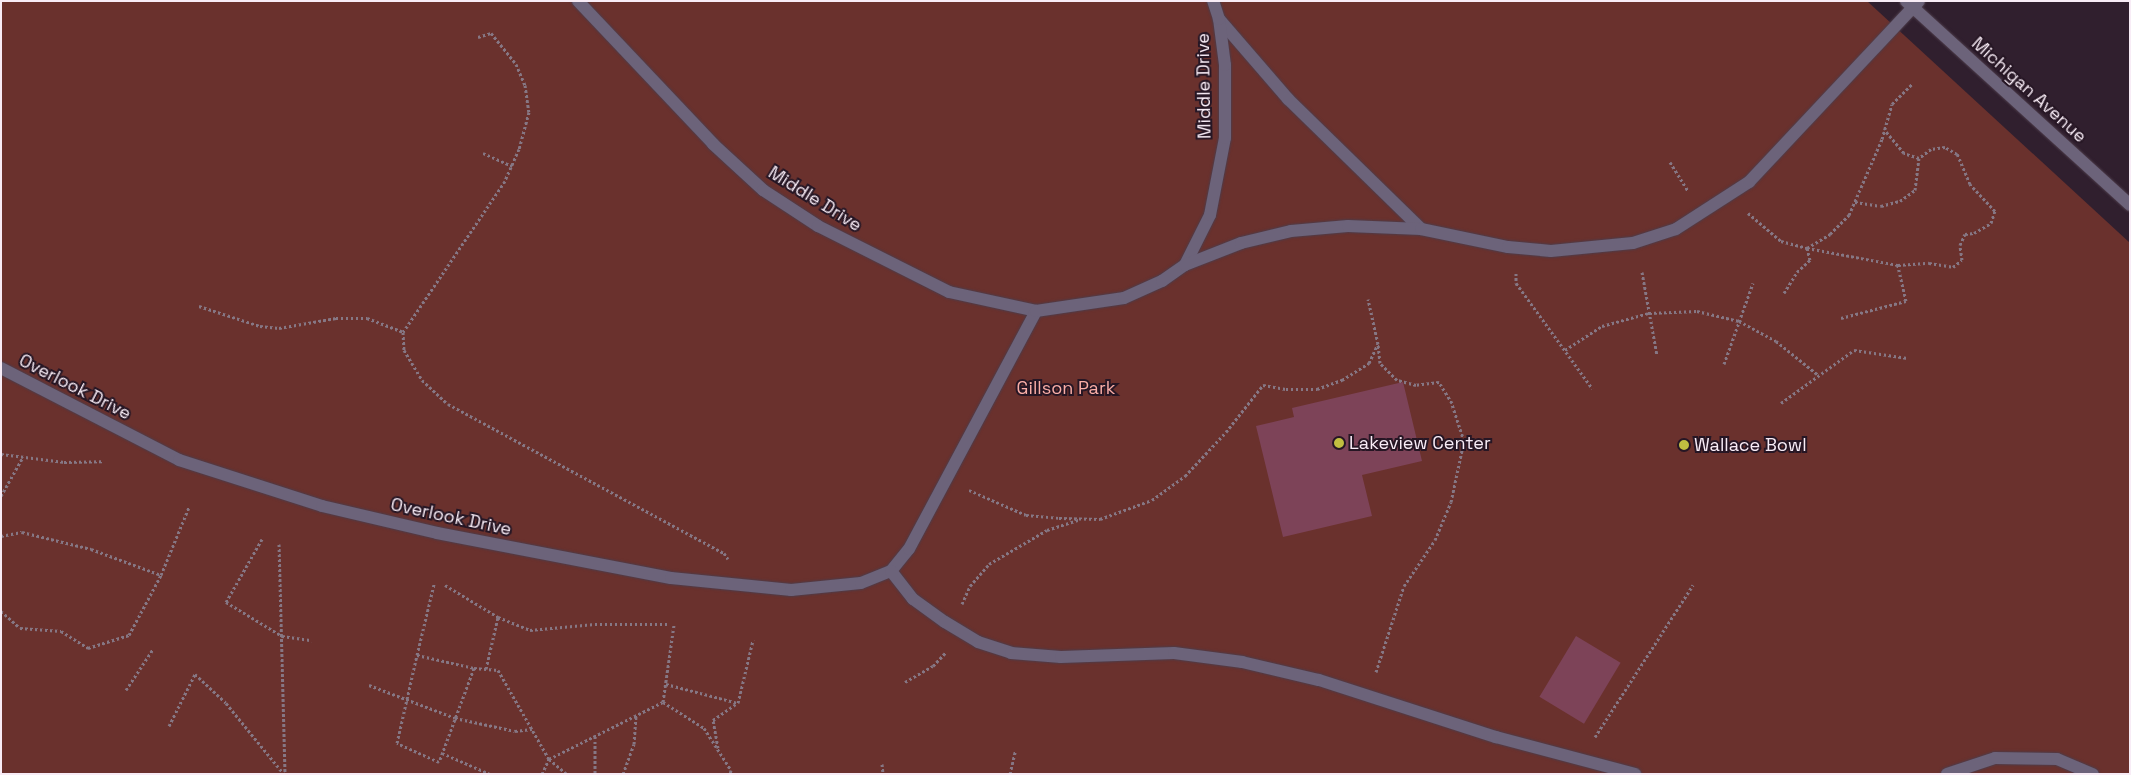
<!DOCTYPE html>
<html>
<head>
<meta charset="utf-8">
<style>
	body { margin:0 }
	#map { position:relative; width:2131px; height:775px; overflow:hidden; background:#301f2e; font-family:"Space Grotesk",sans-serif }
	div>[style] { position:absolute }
	.green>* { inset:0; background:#6a312d }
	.building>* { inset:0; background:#7d4358; transform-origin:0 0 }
	.path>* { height:3px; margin-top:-1.5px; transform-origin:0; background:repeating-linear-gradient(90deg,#867784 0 2.5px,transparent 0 5px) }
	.roads { filter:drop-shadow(0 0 1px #4c3c4a) drop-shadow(0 0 1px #4c3c4a) }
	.minor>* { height:12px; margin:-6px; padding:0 6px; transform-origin:6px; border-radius:6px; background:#6c637a }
	.dots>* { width:14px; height:14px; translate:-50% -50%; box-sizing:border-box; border:2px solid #261624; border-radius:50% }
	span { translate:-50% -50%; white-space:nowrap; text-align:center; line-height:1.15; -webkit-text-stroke:4px #261624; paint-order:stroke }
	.street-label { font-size:18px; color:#f8ecf6 }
	.park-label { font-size:18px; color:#faaea7 }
	.poi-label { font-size:18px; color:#f8ecf6 }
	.left { translate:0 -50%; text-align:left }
	.frame { position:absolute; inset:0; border:2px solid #f8ecf6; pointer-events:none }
</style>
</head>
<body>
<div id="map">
	<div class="green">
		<i style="clip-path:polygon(1px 1px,1867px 1px,2130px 243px,2130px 774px,1px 774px)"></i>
	</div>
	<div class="building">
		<i style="clip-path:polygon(1403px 382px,1422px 461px,1362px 475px,1372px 516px,1283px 537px,1256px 426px,1294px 417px,1292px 408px)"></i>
		<i style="left:1576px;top:636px;width:52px;height:71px;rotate:31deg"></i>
	</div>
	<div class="path">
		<i style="left:478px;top:37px;width:14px;rotate:-17deg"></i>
		<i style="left:491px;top:33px;width:40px;rotate:51deg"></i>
		<i style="left:516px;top:64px;width:23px;rotate:67deg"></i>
		<i style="left:525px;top:85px;width:27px;rotate:82deg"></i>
		<i style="left:529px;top:112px;width:38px;rotate:105deg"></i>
		<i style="left:519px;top:149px;width:35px;rotate:114deg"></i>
		<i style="left:505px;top:181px;width:182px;rotate:124deg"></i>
		<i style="left:403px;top:332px;width:18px;rotate:87deg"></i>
		<i style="left:404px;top:350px;width:35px;rotate:59deg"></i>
		<i style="left:422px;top:380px;width:35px;rotate:43deg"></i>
		<i style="left:448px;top:404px;width:314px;rotate:28.4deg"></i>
		<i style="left:724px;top:553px;width:7px;rotate:56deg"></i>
		<i style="left:483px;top:153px;width:32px;rotate:24deg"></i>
		<i style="left:1670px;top:162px;width:34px;rotate:58deg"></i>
		<i style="left:1855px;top:202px;width:26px;rotate:9deg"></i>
		<i style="left:1881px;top:206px;width:20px;rotate:-15deg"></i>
		<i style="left:1900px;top:201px;width:19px;rotate:-36deg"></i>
		<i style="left:1915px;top:190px;width:32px;rotate:-83deg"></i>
		<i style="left:1748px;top:213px;width:43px;rotate:40.3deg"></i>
		<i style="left:1781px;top:241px;width:27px;rotate:15deg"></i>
		<i style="left:1807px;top:248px;width:27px;rotate:-31deg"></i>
		<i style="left:1830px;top:234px;width:27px;rotate:-45deg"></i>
		<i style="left:1849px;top:215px;width:83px;rotate:-66.5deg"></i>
		<i style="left:1882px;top:139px;width:36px;rotate:-74deg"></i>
		<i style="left:1892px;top:104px;width:28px;rotate:-45deg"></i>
		<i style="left:1642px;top:272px;width:84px;rotate:79.8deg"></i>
		<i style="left:1516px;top:273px;width:10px;rotate:90deg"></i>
		<i style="left:1516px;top:283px;width:130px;rotate:54.1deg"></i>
		<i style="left:1784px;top:293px;width:25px;rotate:-58deg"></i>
		<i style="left:1797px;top:272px;width:18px;rotate:-43deg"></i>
		<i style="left:1810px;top:260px;width:12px;rotate:-104deg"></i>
		<i style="left:1807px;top:248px;width:93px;rotate:10.6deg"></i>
		<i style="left:199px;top:306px;width:64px;rotate:18.2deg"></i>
		<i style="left:260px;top:326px;width:19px;rotate:6deg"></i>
		<i style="left:279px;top:328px;width:58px;rotate:-10deg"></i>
		<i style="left:336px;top:318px;width:31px"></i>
		<i style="left:367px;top:318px;width:39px;rotate:21deg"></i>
		<i style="left:1841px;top:318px;width:67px;rotate:-14.7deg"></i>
		<i style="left:1906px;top:301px;width:37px;rotate:-103deg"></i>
		<i style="left:1898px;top:265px;width:31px;rotate:-4deg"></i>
		<i style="left:1929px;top:263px;width:24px;rotate:9deg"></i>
		<i style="left:1953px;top:267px;width:11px;rotate:-38deg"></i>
		<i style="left:1962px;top:260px;width:15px;rotate:-98deg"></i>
		<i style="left:1960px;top:245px;width:12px;rotate:-66deg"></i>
		<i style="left:1965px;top:234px;width:9px;rotate:-6deg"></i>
		<i style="left:1974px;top:233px;width:20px;rotate:-30deg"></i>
		<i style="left:1991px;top:223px;width:13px;rotate:-72deg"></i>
		<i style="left:1995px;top:211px;width:37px;rotate:-133deg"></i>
		<i style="left:1970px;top:184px;width:33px;rotate:-113deg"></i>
		<i style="left:1957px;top:154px;width:14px;rotate:-150deg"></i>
		<i style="left:1945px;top:147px;width:14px;rotate:172deg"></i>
		<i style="left:1931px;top:149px;width:15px;rotate:143deg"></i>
		<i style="left:1919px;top:158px;width:16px;rotate:-162deg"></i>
		<i style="left:1904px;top:153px;width:30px;rotate:-130deg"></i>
		<i style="left:1565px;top:350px;width:44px;rotate:-33deg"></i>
		<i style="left:1602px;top:326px;width:49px;rotate:-15.5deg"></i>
		<i style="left:1649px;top:313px;width:48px;rotate:-2.4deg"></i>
		<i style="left:1697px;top:311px;width:43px;rotate:13.4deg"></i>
		<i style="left:1739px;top:321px;width:42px;rotate:28.4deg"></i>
		<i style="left:1776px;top:341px;width:53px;rotate:38.8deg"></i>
		<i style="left:1724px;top:364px;width:86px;rotate:-70.3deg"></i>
		<i style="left:1781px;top:403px;width:90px;rotate:-36deg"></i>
		<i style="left:1854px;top:350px;width:54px;rotate:8.6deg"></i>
		<i style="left:1px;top:454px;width:64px;rotate:7.2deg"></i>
		<i style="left:64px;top:462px;width:39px;rotate:-1deg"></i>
		<i style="left:969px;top:490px;width:62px;rotate:23.7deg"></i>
		<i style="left:1026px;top:515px;width:33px;rotate:5deg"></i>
		<i style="left:1059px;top:518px;width:41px;rotate:1.4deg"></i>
		<i style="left:1100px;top:519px;width:55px;rotate:-20.1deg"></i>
		<i style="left:1152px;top:500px;width:41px;rotate:-36deg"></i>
		<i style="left:1185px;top:476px;width:60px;rotate:-47deg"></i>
		<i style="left:1226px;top:432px;width:60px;rotate:-51.8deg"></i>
		<i style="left:1263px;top:385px;width:23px;rotate:10deg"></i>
		<i style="left:1286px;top:389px;width:31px"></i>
		<i style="left:1317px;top:389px;width:27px;rotate:-20deg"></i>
		<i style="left:1342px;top:380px;width:32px;rotate:-32deg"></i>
		<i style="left:1369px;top:363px;width:21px;rotate:-65deg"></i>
		<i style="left:1378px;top:344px;width:46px;rotate:-102.5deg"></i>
		<i style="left:1px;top:496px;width:45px;rotate:-60.6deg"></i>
		<i style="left:1px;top:536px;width:21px;rotate:-11deg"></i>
		<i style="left:22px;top:532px;width:71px;rotate:13.8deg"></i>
		<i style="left:91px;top:549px;width:75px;rotate:20.4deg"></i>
		<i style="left:161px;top:575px;width:74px;rotate:-67.6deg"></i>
		<i style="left:262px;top:539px;width:73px;rotate:119.7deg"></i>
		<i style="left:226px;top:602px;width:66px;rotate:31.3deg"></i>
		<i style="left:282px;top:636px;width:30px;rotate:8deg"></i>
		<i style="left:279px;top:544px;width:230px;rotate:88.5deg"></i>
		<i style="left:445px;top:585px;width:62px;rotate:31.1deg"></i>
		<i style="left:498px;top:617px;width:35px;rotate:22deg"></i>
		<i style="left:530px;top:630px;width:65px;rotate:-5.3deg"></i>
		<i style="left:595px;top:624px;width:72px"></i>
		<i style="left:962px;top:604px;width:20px;rotate:-66deg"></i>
		<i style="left:970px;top:586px;width:29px;rotate:-49deg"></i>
		<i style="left:989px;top:564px;width:67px;rotate:-30.4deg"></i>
		<i style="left:1047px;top:530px;width:33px;rotate:-18deg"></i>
		<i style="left:1px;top:611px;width:25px;rotate:42deg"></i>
		<i style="left:20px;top:628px;width:41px;rotate:4.2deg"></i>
		<i style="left:61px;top:631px;width:32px;rotate:32deg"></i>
		<i style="left:88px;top:648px;width:43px;rotate:-17.6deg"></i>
		<i style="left:129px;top:635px;width:68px;rotate:-61.9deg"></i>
		<i style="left:417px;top:655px;width:58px;rotate:12.8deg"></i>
		<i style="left:474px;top:668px;width:100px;rotate:110.4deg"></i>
		<i style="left:439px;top:762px;width:46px;rotate:-155.7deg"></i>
		<i style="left:397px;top:743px;width:90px;rotate:-77.2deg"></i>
		<i style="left:417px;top:655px;width:73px;rotate:-76.5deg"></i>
		<i style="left:474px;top:668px;width:24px;rotate:5deg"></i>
		<i style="left:498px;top:670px;width:103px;rotate:60.2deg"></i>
		<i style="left:549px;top:759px;width:23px;rotate:40deg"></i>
		<i style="left:486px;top:669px;width:53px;rotate:-77deg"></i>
		<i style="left:1376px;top:672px;width:90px;rotate:-72deg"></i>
		<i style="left:1404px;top:586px;width:55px;rotate:-56deg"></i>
		<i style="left:1435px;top:540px;width:41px;rotate:-67.2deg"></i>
		<i style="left:1451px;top:502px;width:62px;rotate:-78deg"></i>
		<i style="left:1464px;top:441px;width:40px;rotate:-108deg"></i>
		<i style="left:1452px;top:403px;width:25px;rotate:-122deg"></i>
		<i style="left:1439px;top:382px;width:23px;rotate:173deg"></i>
		<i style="left:1416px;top:385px;width:20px;rotate:-165deg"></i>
		<i style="left:1397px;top:380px;width:24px;rotate:-135deg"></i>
		<i style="left:1380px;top:363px;width:18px;rotate:-96deg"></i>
		<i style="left:905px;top:682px;width:32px;rotate:-30deg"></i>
		<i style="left:933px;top:666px;width:19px;rotate:-47deg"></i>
		<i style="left:666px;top:684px;width:74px;rotate:14.8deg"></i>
		<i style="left:738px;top:703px;width:65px;rotate:-76.6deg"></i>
		<i style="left:369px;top:685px;width:92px;rotate:21deg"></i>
		<i style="left:455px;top:718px;width:61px;rotate:12.2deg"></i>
		<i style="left:515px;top:731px;width:17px;rotate:-7deg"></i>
		<i style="left:126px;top:690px;width:49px;rotate:-56.6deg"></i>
		<i style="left:663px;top:702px;width:49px;rotate:32.4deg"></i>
		<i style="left:704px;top:728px;width:50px;rotate:57.3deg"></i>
		<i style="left:731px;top:770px;width:4px;rotate:104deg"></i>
		<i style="left:169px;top:726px;width:58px;rotate:-63.4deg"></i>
		<i style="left:195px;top:674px;width:42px;rotate:43.1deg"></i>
		<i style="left:226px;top:703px;width:92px;rotate:50.8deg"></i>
		<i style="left:595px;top:736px;width:38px;rotate:90deg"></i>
		<i style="left:1595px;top:737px;width:181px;rotate:-57.2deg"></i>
		<i style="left:718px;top:748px;width:28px;rotate:-100deg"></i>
		<i style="left:713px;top:720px;width:29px;rotate:-35deg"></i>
		<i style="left:442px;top:753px;width:52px;rotate:23.6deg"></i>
		<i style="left:882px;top:764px;width:10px;rotate:84deg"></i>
		<i style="left:542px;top:774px;width:17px;rotate:-65deg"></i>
		<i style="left:549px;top:759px;width:127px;rotate:-26.6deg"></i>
		<i style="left:663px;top:702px;width:78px;rotate:-81.9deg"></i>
		<i style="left:623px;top:774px;width:32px;rotate:-70deg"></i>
		<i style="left:634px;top:744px;width:28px;rotate:-86deg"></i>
		<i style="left:1010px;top:774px;width:23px;rotate:-77deg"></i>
	</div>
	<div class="roads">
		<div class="minor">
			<i style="left:578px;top:1px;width:197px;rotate:46.6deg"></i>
			<i style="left:713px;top:144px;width:68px;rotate:42.6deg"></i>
			<i style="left:763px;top:190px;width:66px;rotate:33.2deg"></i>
			<i style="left:818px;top:226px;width:147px;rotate:26.7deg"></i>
			<i style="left:949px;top:292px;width:89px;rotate:12.3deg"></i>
			<i style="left:1906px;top:1px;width:303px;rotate:42.3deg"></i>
			<i style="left:1219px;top:19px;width:106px;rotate:49.2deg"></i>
			<i style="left:1288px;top:99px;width:186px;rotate:44.3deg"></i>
			<i style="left:1185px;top:265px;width:56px;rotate:-63.4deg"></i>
			<i style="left:1210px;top:215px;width:78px;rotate:-79deg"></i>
			<i style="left:1225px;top:138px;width:73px;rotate:-90deg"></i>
			<i style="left:1225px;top:65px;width:46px;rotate:-97.4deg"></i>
			<i style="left:1219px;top:19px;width:19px;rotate:-108deg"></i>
			<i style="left:1px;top:368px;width:200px;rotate:27.3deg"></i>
			<i style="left:179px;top:460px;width:150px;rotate:17.8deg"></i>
			<i style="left:322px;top:506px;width:118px;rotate:13.2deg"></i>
			<i style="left:437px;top:533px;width:238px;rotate:10.9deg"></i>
			<i style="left:671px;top:578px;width:121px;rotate:5.7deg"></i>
			<i style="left:791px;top:590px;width:70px;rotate:-5.7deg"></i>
			<i style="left:861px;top:583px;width:32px;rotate:-22deg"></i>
			<i style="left:891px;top:571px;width:28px;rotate:-51deg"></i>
			<i style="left:909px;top:549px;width:270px;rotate:-61.9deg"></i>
			<i style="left:1036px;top:311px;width:89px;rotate:-8.4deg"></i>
			<i style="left:1124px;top:298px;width:42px;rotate:-24.1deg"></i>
			<i style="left:1162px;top:281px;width:28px;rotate:-35deg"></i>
			<i style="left:1185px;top:265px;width:60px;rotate:-21.4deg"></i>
			<i style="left:1241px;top:243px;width:51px;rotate:-13.5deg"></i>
			<i style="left:1291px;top:231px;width:57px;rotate:-5deg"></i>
			<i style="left:1348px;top:226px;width:73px;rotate:2.4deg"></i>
			<i style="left:1421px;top:229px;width:89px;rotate:11.7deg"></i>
			<i style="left:1508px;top:247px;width:43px;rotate:5.3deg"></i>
			<i style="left:1551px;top:251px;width:82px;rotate:-5.6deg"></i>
			<i style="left:1633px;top:243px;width:45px;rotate:-18deg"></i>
			<i style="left:1676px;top:229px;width:87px;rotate:-32.8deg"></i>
			<i style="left:1749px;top:182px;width:248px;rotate:-46.8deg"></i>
			<i style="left:891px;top:571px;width:36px;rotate:52deg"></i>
			<i style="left:913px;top:599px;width:39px;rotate:36deg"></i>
			<i style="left:945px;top:622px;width:39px;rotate:31deg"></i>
			<i style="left:978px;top:642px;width:35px;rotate:18deg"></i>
			<i style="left:1011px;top:653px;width:50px;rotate:4.6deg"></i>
			<i style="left:1061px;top:657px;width:113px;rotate:-2deg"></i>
			<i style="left:1174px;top:653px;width:69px;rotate:7.5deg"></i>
			<i style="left:1242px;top:662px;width:79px;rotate:13.2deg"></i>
			<i style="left:1319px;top:680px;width:186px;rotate:17.9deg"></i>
			<i style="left:1496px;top:737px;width:144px;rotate:14.9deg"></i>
			<i style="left:1947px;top:774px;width:51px;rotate:-18.4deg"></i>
			<i style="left:1995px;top:758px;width:62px;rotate:0.9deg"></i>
			<i style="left:2057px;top:759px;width:39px;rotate:23deg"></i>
		</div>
	</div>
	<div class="dots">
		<i style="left:1339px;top:443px;background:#c1be40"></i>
		<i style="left:1684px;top:445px;background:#c1be40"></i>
	</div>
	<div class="street-label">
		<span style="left:1204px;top:86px;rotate:-91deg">Middle Drive</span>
		<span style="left:2029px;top:90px;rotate:42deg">Michigan Avenue</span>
		<span style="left:815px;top:199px;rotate:32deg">Middle Drive</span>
		<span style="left:75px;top:387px;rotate:27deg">Overlook Drive</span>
		<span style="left:451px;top:517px;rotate:12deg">Overlook Drive</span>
	</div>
	<div class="park-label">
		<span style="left:1066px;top:388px">Gillson Park</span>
	</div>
	<div class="poi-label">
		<span class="left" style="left:1349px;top:443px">Lakeview Center</span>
		<span class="left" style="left:1694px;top:445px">Wallace Bowl</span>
	</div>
	<div class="frame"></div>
</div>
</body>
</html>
